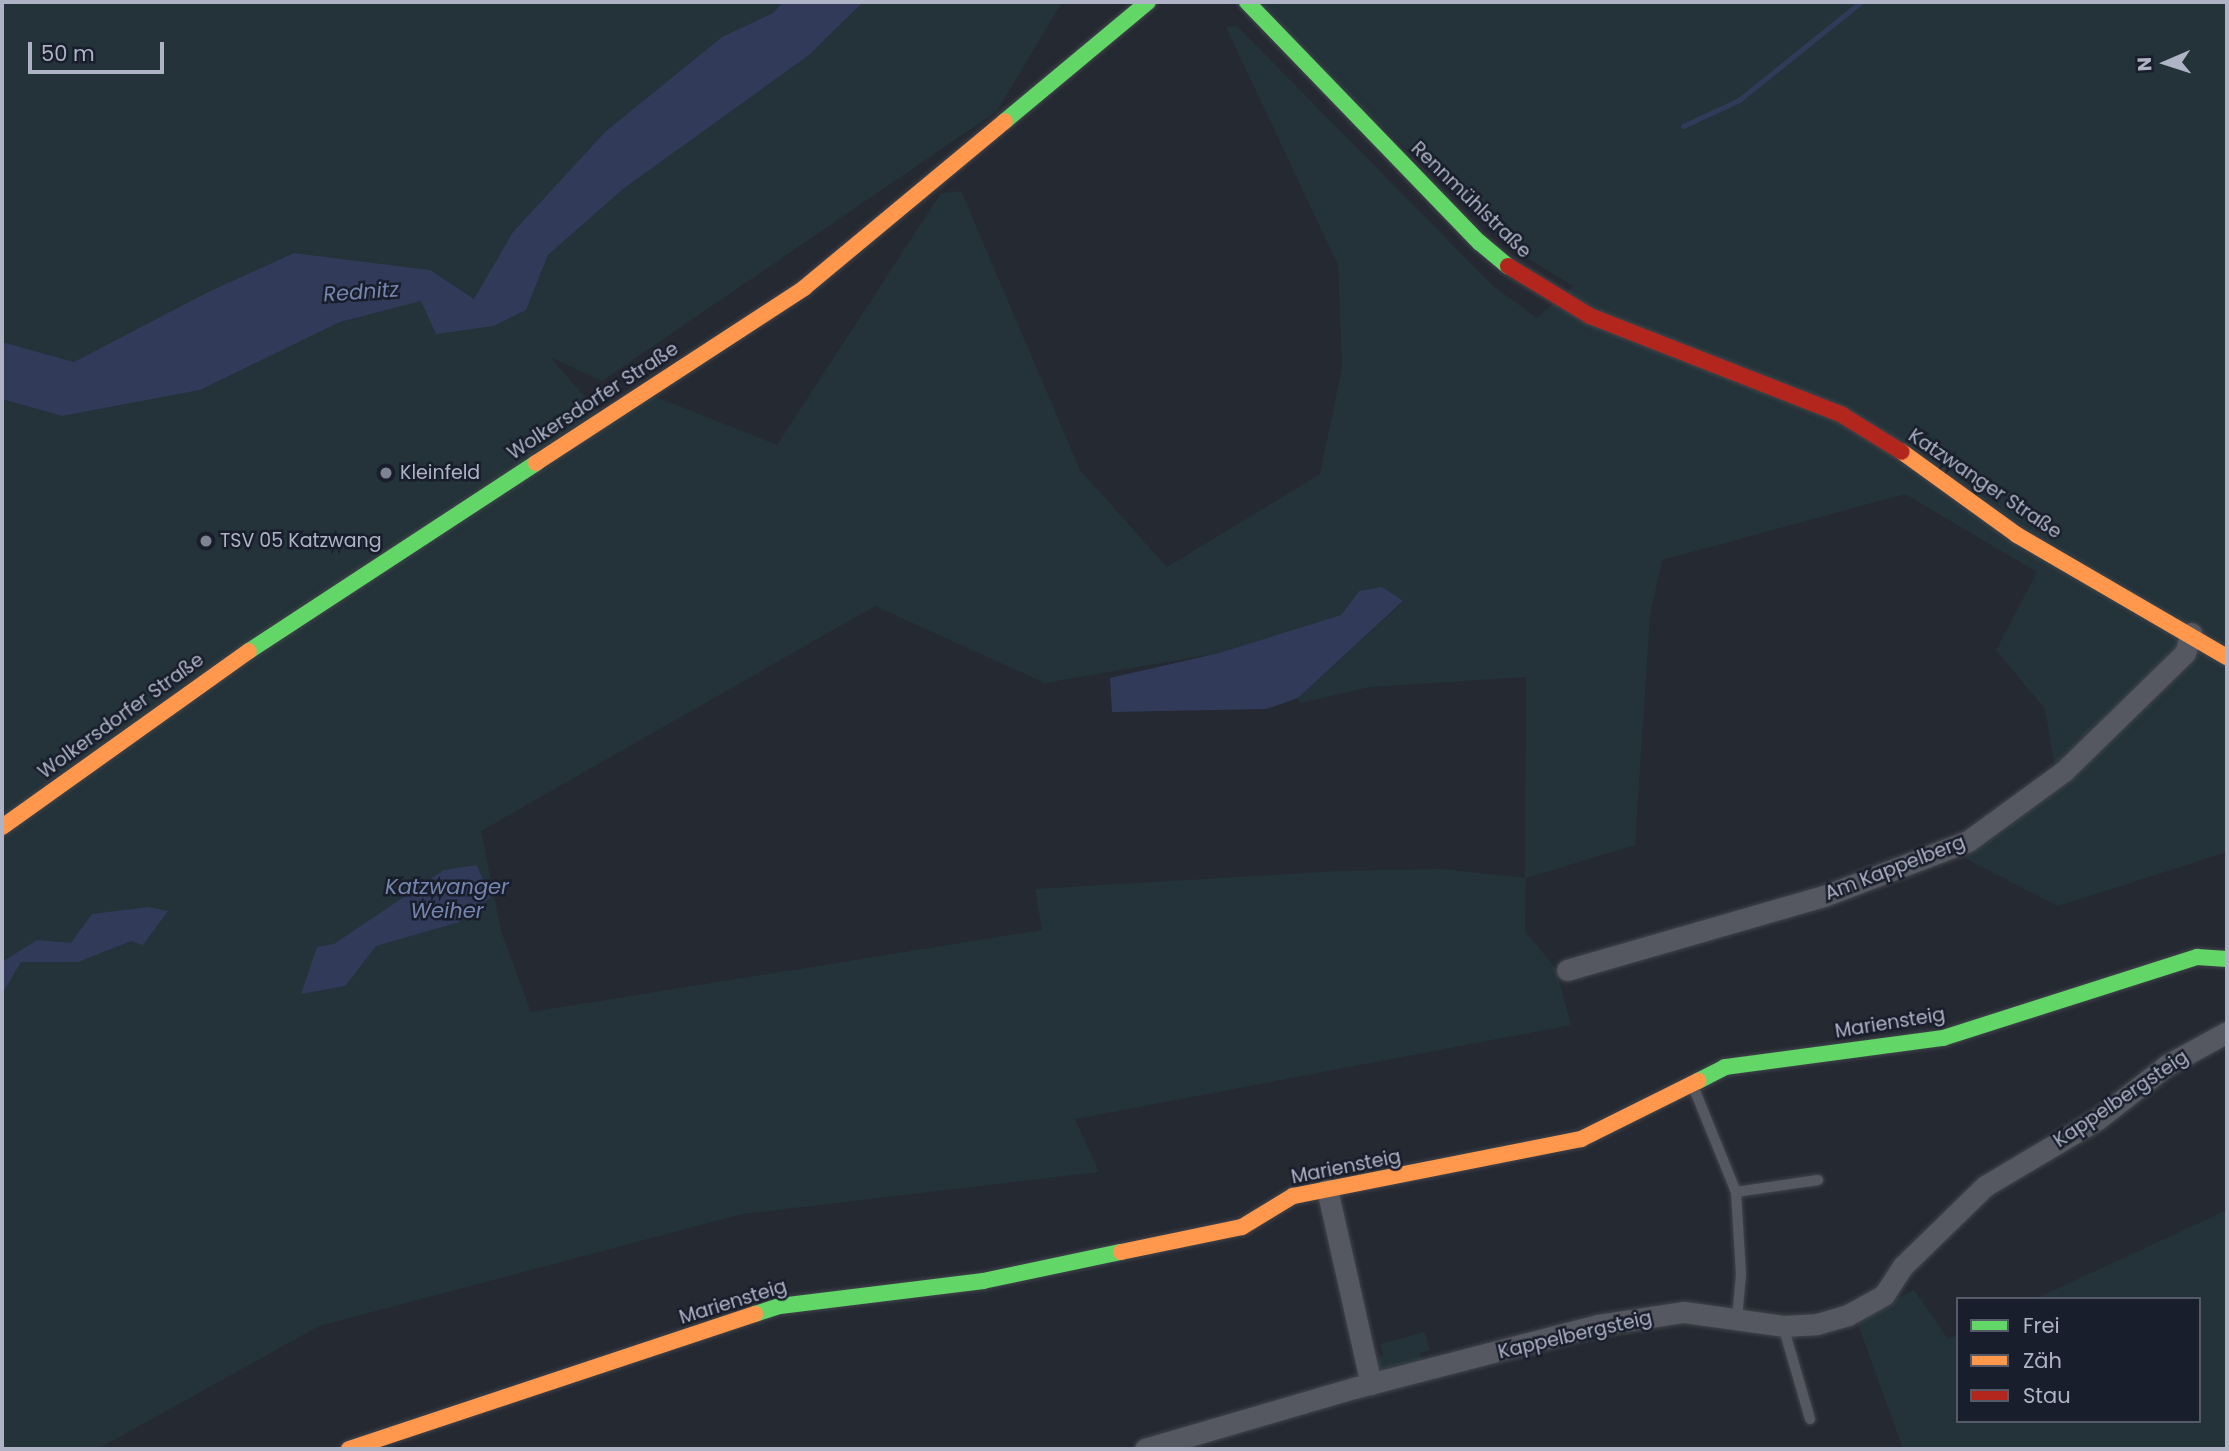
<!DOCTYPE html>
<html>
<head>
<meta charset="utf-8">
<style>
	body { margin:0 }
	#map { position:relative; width:2229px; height:1451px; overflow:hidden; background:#252932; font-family:Poppins,sans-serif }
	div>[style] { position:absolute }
	.green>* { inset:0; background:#233339 }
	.water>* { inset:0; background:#313b59 }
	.stream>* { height:5px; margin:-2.5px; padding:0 2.5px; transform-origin:2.5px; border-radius:2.5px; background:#313b59 }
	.roads { filter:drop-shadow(0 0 2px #41444b) drop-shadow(0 0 2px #41444b) }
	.lane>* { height:10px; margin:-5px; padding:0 5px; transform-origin:5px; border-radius:5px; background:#555860 }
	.street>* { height:21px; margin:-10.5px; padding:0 10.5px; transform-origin:10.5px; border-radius:10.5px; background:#555860 }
	.fast>* { height:16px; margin:-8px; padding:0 8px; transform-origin:8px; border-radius:8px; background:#63d668 }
	.slow>* { height:16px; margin:-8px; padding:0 8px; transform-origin:8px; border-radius:8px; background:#ff974d }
	.jam>* { height:16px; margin:-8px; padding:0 8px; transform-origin:8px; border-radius:8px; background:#b3261e }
	.dots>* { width:19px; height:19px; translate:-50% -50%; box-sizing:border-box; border:4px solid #191e2c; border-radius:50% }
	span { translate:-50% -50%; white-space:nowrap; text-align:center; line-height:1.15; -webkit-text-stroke:5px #191e2c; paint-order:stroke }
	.street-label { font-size:19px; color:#aeb3c5 }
	.poi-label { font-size:19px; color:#aeb3c5 }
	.left { translate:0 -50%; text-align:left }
	.water-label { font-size:21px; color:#7585ad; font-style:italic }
	.frame { position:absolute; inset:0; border:4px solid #aeb3c5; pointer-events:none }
	.legend { position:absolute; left:1956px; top:1297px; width:245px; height:126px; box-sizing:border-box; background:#191e2c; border:2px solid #555a69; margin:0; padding:9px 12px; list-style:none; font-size:21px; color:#aeb3c5 }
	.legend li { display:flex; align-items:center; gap:14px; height:35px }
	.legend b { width:35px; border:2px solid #555a69 }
	.north { position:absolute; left:2131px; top:28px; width:70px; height:70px; -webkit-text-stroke:5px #191e2c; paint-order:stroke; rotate:267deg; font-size:19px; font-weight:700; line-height:28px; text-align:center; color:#aeb3c5 }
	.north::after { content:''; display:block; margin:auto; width:24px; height:32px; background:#aeb3c5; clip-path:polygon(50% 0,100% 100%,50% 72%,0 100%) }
	.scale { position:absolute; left:28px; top:42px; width:136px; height:32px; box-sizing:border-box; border:4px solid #aeb3c5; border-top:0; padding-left:9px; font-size:21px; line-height:24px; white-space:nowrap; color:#aeb3c5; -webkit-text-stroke:5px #191e2c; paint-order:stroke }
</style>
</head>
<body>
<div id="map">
	<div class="green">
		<i style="clip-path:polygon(2px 2px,783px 2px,773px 13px,722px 37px,605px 132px,513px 232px,474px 299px,430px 270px,294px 253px,208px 292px,74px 362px,2px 342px)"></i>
		<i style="clip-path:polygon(evenodd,863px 2px,1062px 2px,997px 111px,602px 381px,550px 357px,597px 411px,641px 391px,777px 445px,941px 193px,961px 191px,1080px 470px,1167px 567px,1320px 474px,1342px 367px,1338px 265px,1226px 27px,1237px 26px,1493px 286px,1537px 318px,1573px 286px,1519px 253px,1350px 97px,1256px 2px,2227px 2px,2227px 852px,2058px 906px,1959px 855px,2058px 786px,2045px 709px,1996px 650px,2037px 572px,1905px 494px,1662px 560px,1650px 615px,1635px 845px,1526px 878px,1525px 931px,1556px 969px,1571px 1025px,1075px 1119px,1099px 1172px,742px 1214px,319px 1326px,98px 1449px,2px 1449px,2px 399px,62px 416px,200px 390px,340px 322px,421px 301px,526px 310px,548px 255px,623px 189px,809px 55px,863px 2px,1359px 591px,1403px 602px,1298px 698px,1300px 703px,1370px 687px,1526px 677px,1525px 878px,1441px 869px,1339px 871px,1035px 889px,1042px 930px,531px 1012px,501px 931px,481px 831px,875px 606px,1045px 683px,1219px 653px,1341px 615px,1359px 591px)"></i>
		<i style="clip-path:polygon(2227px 1210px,2227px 1449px,1903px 1449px,1856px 1319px,1914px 1290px,1948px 1339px,1958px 1335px,1958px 1421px,2199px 1421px,2199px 1299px,2035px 1299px)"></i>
		<i style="clip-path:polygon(1425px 1332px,1430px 1350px,1420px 1353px,1423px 1365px,1380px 1376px,1371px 1359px,1383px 1355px,1380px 1344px)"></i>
	</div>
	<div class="water">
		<i style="clip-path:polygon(783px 2px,863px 2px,809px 55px,623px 189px,548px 255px,526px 310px,493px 326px,436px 334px,421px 301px,340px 322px,200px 390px,62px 416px,2px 399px,2px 342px,74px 362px,208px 292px,294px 253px,430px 270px,474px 299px,513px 232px,605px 132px,722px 37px,773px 13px)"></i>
		<i style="clip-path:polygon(1382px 587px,1403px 601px,1298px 698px,1266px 709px,1112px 712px,1110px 678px,1219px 653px,1341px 615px,1359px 591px)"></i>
		<i style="clip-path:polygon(477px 865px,490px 898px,459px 922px,376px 946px,345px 986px,301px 994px,317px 947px,334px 944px,444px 870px)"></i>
		<i style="clip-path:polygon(149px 907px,168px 911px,143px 945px,131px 941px,78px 962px,21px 962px,2px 994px,2px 962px,37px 940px,71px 943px,92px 914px)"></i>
	</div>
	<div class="stream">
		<i style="left:1683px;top:126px;width:62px;rotate:-24.9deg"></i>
		<i style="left:1739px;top:100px;width:156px;rotate:-38.8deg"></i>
	</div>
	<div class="roads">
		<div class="lane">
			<i style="left:1693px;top:1086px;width:114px;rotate:67.9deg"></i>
			<i style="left:1736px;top:1192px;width:82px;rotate:86.5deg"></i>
			<i style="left:1741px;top:1274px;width:45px;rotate:95.1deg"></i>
			<i style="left:1736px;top:1192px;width:83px;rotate:-8.3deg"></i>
			<i style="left:1783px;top:1326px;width:97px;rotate:73.8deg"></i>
		</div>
		<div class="street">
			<i style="left:1567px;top:970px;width:267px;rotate:-16.1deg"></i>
			<i style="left:1824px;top:896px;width:154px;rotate:-20.9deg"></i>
			<i style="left:1968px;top:841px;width:119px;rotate:-36.1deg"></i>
			<i style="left:2064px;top:771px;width:169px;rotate:-44.3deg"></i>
			<i style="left:2185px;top:653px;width:21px;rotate:-73deg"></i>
			<i style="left:1327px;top:1189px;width:200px;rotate:77.3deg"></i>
			<i style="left:1145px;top:1449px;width:218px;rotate:-16.3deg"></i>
			<i style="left:1354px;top:1388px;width:252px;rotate:-14.5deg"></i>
			<i style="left:1598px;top:1325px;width:87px;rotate:-8.6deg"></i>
			<i style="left:1684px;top:1312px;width:100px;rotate:8deg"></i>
			<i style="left:1783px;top:1326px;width:34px;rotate:-3deg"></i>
			<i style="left:1817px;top:1324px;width:32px;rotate:-16deg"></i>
			<i style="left:1848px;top:1315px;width:41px;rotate:-29.1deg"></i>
			<i style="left:1884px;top:1295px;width:35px;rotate:-57deg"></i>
			<i style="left:1903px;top:1266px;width:115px;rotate:-44.3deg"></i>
			<i style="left:1985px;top:1186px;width:131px;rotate:-30.7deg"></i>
			<i style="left:2098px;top:1119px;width:88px;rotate:-38deg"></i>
			<i style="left:2167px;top:1065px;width:68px;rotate:-28.8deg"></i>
		</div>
		<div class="fast">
			<i style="left:1247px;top:2px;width:334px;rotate:46deg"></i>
			<i style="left:1479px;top:242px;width:38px;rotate:40deg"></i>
			<i style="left:1005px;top:121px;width:186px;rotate:-39.8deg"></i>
			<i style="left:249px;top:651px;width:343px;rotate:-33.2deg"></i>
			<i style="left:1698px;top:1081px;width:30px;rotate:-27deg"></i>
			<i style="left:1725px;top:1067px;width:220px;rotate:-7.6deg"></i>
			<i style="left:1943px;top:1038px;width:267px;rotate:-17.7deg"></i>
			<i style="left:2197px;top:957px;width:30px;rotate:4deg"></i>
			<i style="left:755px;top:1314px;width:26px;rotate:-18deg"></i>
			<i style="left:780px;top:1306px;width:205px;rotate:-7deg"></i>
			<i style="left:983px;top:1281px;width:141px;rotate:-11.9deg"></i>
		</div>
		<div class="slow">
			<i style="left:1902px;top:452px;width:142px;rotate:35.8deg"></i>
			<i style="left:2017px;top:535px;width:243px;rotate:30.2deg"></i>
			<i style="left:536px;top:463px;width:320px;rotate:-33.1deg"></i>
			<i style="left:804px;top:288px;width:261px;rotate:-39.7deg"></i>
			<i style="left:2px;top:827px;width:303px;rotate:-35.5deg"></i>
			<i style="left:1121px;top:1252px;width:124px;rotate:-11.7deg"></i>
			<i style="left:1242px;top:1227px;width:60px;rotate:-31.3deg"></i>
			<i style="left:1293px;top:1196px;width:294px;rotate:-11.2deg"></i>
			<i style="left:1581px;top:1139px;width:131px;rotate:-26.4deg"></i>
			<i style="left:349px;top:1449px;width:428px;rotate:-18.4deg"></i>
		</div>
		<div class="jam">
			<i style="left:1508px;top:266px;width:96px;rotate:31.4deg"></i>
			<i style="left:1590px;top:316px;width:271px;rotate:21.4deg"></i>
			<i style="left:1842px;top:415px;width:70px;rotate:31.7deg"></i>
		</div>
	</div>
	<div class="dots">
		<i style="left:386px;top:473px;background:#7e8392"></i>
		<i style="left:206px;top:541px;background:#7e8392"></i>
	</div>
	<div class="street-label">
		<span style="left:1471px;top:200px;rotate:44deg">Rennmühlstraße</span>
		<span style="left:593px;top:401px;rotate:-33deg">Wolkersdorfer Straße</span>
		<span style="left:1985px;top:484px;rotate:34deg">Katzwanger Straße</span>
		<span style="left:121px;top:716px;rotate:-36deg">Wolkersdorfer Straße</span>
		<span style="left:1895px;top:868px;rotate:-21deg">Am Kappelberg</span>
		<span style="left:1890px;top:1023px;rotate:-9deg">Mariensteig</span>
		<span style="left:2121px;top:1099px;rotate:-34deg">Kappelbergsteig</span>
		<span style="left:1346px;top:1167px;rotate:-11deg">Mariensteig</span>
		<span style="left:733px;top:1302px;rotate:-17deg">Mariensteig</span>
		<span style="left:1575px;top:1335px;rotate:-13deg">Kappelbergsteig</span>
	</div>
	<div class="poi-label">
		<span class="left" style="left:400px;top:473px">Kleinfeld</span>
		<span class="left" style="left:220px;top:541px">TSV 05 Katzwang</span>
	</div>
	<div class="water-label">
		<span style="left:361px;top:292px;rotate:-4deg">Rednitz</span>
		<span style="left:447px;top:899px">Katzwanger<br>Weiher</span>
	</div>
	<div class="frame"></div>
	<ul class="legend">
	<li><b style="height:9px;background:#63d668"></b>Frei</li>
	<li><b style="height:9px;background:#ff974d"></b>Zäh</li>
	<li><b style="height:9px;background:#b3261e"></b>Stau</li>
	</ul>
	<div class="north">N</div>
	<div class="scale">50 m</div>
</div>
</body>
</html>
